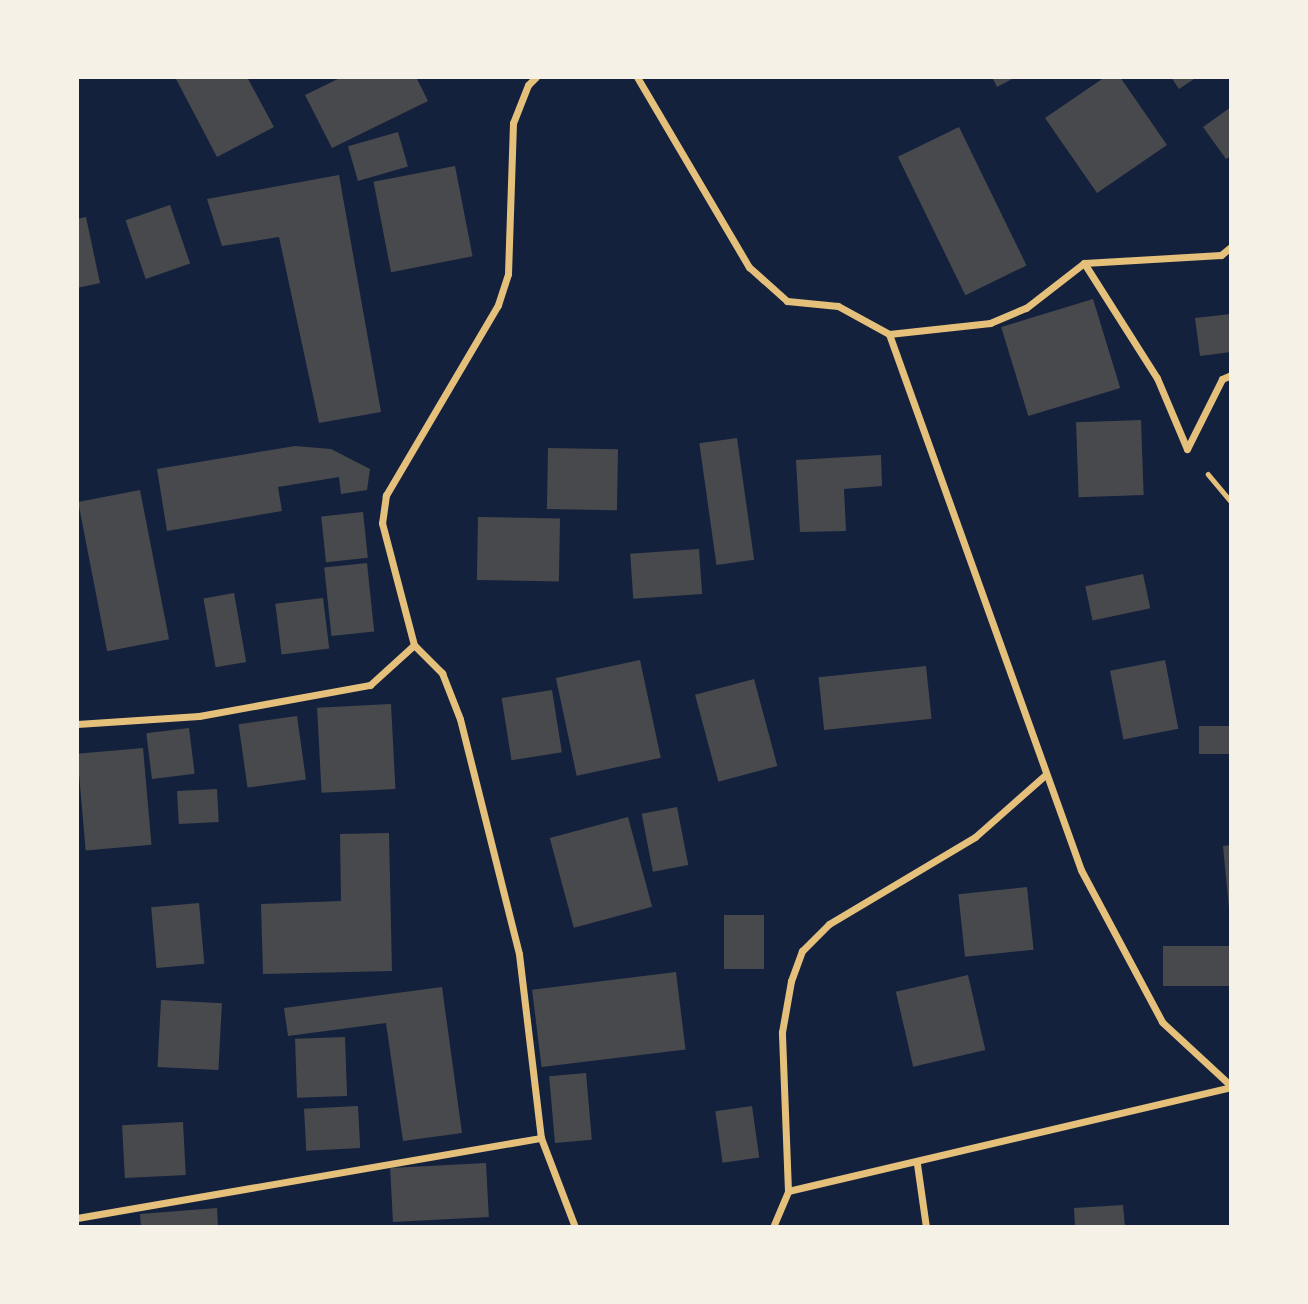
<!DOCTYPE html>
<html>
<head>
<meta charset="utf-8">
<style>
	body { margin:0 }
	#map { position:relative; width:1308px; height:1304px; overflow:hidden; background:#14213d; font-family:Raleway,sans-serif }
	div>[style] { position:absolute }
	.building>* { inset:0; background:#48494c; transform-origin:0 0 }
	.path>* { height:4.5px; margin:-2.25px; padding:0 2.25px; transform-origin:2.25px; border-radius:2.25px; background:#e5c07b }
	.minor>* { height:7px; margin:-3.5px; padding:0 3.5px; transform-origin:3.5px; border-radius:3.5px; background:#e5c07b }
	span { translate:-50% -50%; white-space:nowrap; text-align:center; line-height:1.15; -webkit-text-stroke:7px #f6f1e7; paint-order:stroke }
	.frame { position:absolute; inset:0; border:79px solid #f6f1e7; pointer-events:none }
</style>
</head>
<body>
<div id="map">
	<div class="building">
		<i style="clip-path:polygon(175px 77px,247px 77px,274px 127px,217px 157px)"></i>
		<i style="clip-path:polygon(342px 77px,416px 77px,428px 101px,332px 148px,305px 95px)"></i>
		<i style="clip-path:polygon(992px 77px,1016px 77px,997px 87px)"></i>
		<i style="clip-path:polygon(1105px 77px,1120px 77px,1167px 145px,1097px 193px,1045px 118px)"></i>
		<i style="clip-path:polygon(1171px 77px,1197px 77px,1179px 89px)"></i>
		<i style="clip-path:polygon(1231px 107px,1231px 156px,1226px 159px,1203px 127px)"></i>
		<i style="left:959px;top:127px;width:154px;height:68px;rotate:64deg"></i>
		<i style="left:398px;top:132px;width:36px;height:52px;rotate:74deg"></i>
		<i style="left:455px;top:166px;width:92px;height:83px;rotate:79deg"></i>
		<i style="clip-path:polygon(339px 175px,381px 412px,319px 423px,279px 237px,222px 246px,207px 199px)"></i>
		<i style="left:170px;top:205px;width:62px;height:47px;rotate:71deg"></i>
		<i style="clip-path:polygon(86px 217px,100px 283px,77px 288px,77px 219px)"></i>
		<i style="left:1093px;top:299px;width:93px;height:96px;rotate:73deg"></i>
		<i style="clip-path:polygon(1231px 314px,1231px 352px,1200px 356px,1195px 318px)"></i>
		<i style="left:1141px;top:420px;width:75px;height:65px;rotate:88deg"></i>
		<i style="left:737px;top:438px;width:123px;height:38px;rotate:82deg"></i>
		<i style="clip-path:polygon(295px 446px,331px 449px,370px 469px,367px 490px,341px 494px,339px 477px,278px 487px,282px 511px,167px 531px,157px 469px)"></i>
		<i style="left:548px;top:448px;width:70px;height:61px;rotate:1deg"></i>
		<i style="clip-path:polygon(881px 455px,882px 486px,844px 489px,846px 531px,800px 532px,796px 460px)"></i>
		<i style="left:140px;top:490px;width:152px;height:63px;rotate:79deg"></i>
		<i style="left:363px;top:512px;width:46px;height:42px;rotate:84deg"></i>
		<i style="left:478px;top:517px;width:82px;height:63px;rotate:1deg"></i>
		<i style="left:699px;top:549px;width:45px;height:69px;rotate:86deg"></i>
		<i style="left:367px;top:563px;width:69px;height:43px;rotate:84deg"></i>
		<i style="left:1143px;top:574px;width:35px;height:59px;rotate:78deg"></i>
		<i style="left:234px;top:593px;width:70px;height:31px;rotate:80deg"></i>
		<i style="left:323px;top:598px;width:51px;height:48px;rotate:83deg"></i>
		<i style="left:640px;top:660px;width:100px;height:86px;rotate:78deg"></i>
		<i style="left:1165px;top:660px;width:70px;height:56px;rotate:79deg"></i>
		<i style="left:926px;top:666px;width:53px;height:108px;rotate:84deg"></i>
		<i style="left:754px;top:679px;width:90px;height:61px;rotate:75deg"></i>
		<i style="left:552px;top:690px;width:63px;height:51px;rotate:81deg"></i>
		<i style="left:391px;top:704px;width:85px;height:74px;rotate:87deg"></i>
		<i style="left:297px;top:716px;width:64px;height:59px;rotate:82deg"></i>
		<i style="left:1231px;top:726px;width:28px;height:32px;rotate:90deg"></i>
		<i style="left:189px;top:728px;width:46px;height:43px;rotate:83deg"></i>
		<i style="left:143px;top:748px;width:97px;height:66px;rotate:85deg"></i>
		<i style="left:217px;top:789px;width:33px;height:40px;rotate:87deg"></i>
		<i style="left:677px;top:807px;width:59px;height:36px;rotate:79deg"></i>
		<i style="left:628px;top:817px;width:93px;height:81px;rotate:75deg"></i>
		<i style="clip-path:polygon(389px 833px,392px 971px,263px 974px,261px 904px,341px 901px,340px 834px)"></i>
		<i style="clip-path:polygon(1231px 845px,1231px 908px,1229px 908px,1223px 846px)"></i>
		<i style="left:1027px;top:887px;width:63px;height:69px;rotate:84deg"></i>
		<i style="left:199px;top:903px;width:61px;height:48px;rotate:85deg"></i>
		<i style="left:724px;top:915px;width:40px;height:54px"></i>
		<i style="left:1231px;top:946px;width:40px;height:68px;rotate:90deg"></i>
		<i style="left:676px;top:972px;width:78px;height:145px;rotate:83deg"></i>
		<i style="left:968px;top:975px;width:77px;height:74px;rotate:77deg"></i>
		<i style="clip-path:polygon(442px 987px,462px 1133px,403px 1141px,386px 1023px,288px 1036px,284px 1008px)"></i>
		<i style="left:161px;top:1000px;width:61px;height:67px;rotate:3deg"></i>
		<i style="left:345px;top:1037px;width:59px;height:50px;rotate:88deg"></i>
		<i style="left:586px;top:1073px;width:67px;height:37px;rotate:85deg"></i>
		<i style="left:358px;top:1106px;width:42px;height:54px;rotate:87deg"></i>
		<i style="left:752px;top:1106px;width:52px;height:37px;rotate:82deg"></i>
		<i style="left:183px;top:1122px;width:53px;height:61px;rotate:87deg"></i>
		<i style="left:486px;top:1163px;width:54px;height:96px;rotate:87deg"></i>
		<i style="clip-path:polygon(1123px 1205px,1125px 1227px,1075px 1227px,1074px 1208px)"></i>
		<i style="clip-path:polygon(217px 1208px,218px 1227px,141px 1227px,140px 1214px)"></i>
	</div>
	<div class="path">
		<i style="left:1208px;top:474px;width:35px;rotate:50deg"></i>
	</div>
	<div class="minor">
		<i style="left:536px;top:77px;width:11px;rotate:135deg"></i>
		<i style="left:528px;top:85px;width:41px;rotate:111.5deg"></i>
		<i style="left:513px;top:123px;width:151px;rotate:91.9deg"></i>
		<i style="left:508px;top:274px;width:33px;rotate:108deg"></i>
		<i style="left:498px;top:305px;width:221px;rotate:120.5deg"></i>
		<i style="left:386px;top:495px;width:28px;rotate:98deg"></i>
		<i style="left:382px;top:523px;width:126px;rotate:75.3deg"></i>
		<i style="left:414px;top:645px;width:40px;rotate:45deg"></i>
		<i style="left:442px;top:673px;width:49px;rotate:68.6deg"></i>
		<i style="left:460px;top:719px;width:242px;rotate:75.9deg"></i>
		<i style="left:519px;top:954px;width:185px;rotate:83.2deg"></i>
		<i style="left:541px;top:1138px;width:95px;rotate:69.1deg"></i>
		<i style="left:637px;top:77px;width:221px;rotate:59.5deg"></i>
		<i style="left:749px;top:267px;width:51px;rotate:41.8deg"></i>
		<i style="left:787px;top:301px;width:51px;rotate:5.6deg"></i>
		<i style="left:838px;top:306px;width:58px;rotate:28.8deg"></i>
		<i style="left:889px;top:334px;width:102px;rotate:-6.2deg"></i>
		<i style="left:990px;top:323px;width:39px;rotate:-23deg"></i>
		<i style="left:1026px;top:308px;width:73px;rotate:-37.8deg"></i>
		<i style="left:1084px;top:263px;width:137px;rotate:-3.3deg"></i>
		<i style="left:1221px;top:255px;width:13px;rotate:-39deg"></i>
		<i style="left:1084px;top:263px;width:136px;rotate:57.6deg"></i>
		<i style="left:1157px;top:378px;width:77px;rotate:67.1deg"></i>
		<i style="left:889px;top:334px;width:569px;rotate:70.29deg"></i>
		<i style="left:1081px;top:870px;width:172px;rotate:61.9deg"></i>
		<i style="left:1162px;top:1022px;width:94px;rotate:42.8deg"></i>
		<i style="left:1187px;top:449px;width:78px;rotate:-63.4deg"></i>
		<i style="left:1222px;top:379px;width:10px;rotate:-24deg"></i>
		<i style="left:77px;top:724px;width:122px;rotate:-3.8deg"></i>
		<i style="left:199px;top:716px;width:174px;rotate:-10.3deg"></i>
		<i style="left:370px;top:685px;width:59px;rotate:-42.3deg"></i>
		<i style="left:917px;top:1164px;width:64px;rotate:81.9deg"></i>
		<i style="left:788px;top:1191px;width:455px;rotate:-13.2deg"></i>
		<i style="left:77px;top:1218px;width:471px;rotate:-9.8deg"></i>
		<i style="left:773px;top:1227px;width:39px;rotate:-67deg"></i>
		<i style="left:788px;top:1191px;width:159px;rotate:-92.2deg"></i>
		<i style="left:782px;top:1032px;width:52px;rotate:-80deg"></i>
		<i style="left:791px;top:981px;width:32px;rotate:-70deg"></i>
		<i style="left:802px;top:951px;width:38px;rotate:-45deg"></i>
		<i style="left:829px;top:924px;width:170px;rotate:-30.8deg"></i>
		<i style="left:975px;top:837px;width:92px;rotate:-41.5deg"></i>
	</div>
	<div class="frame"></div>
</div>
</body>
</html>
